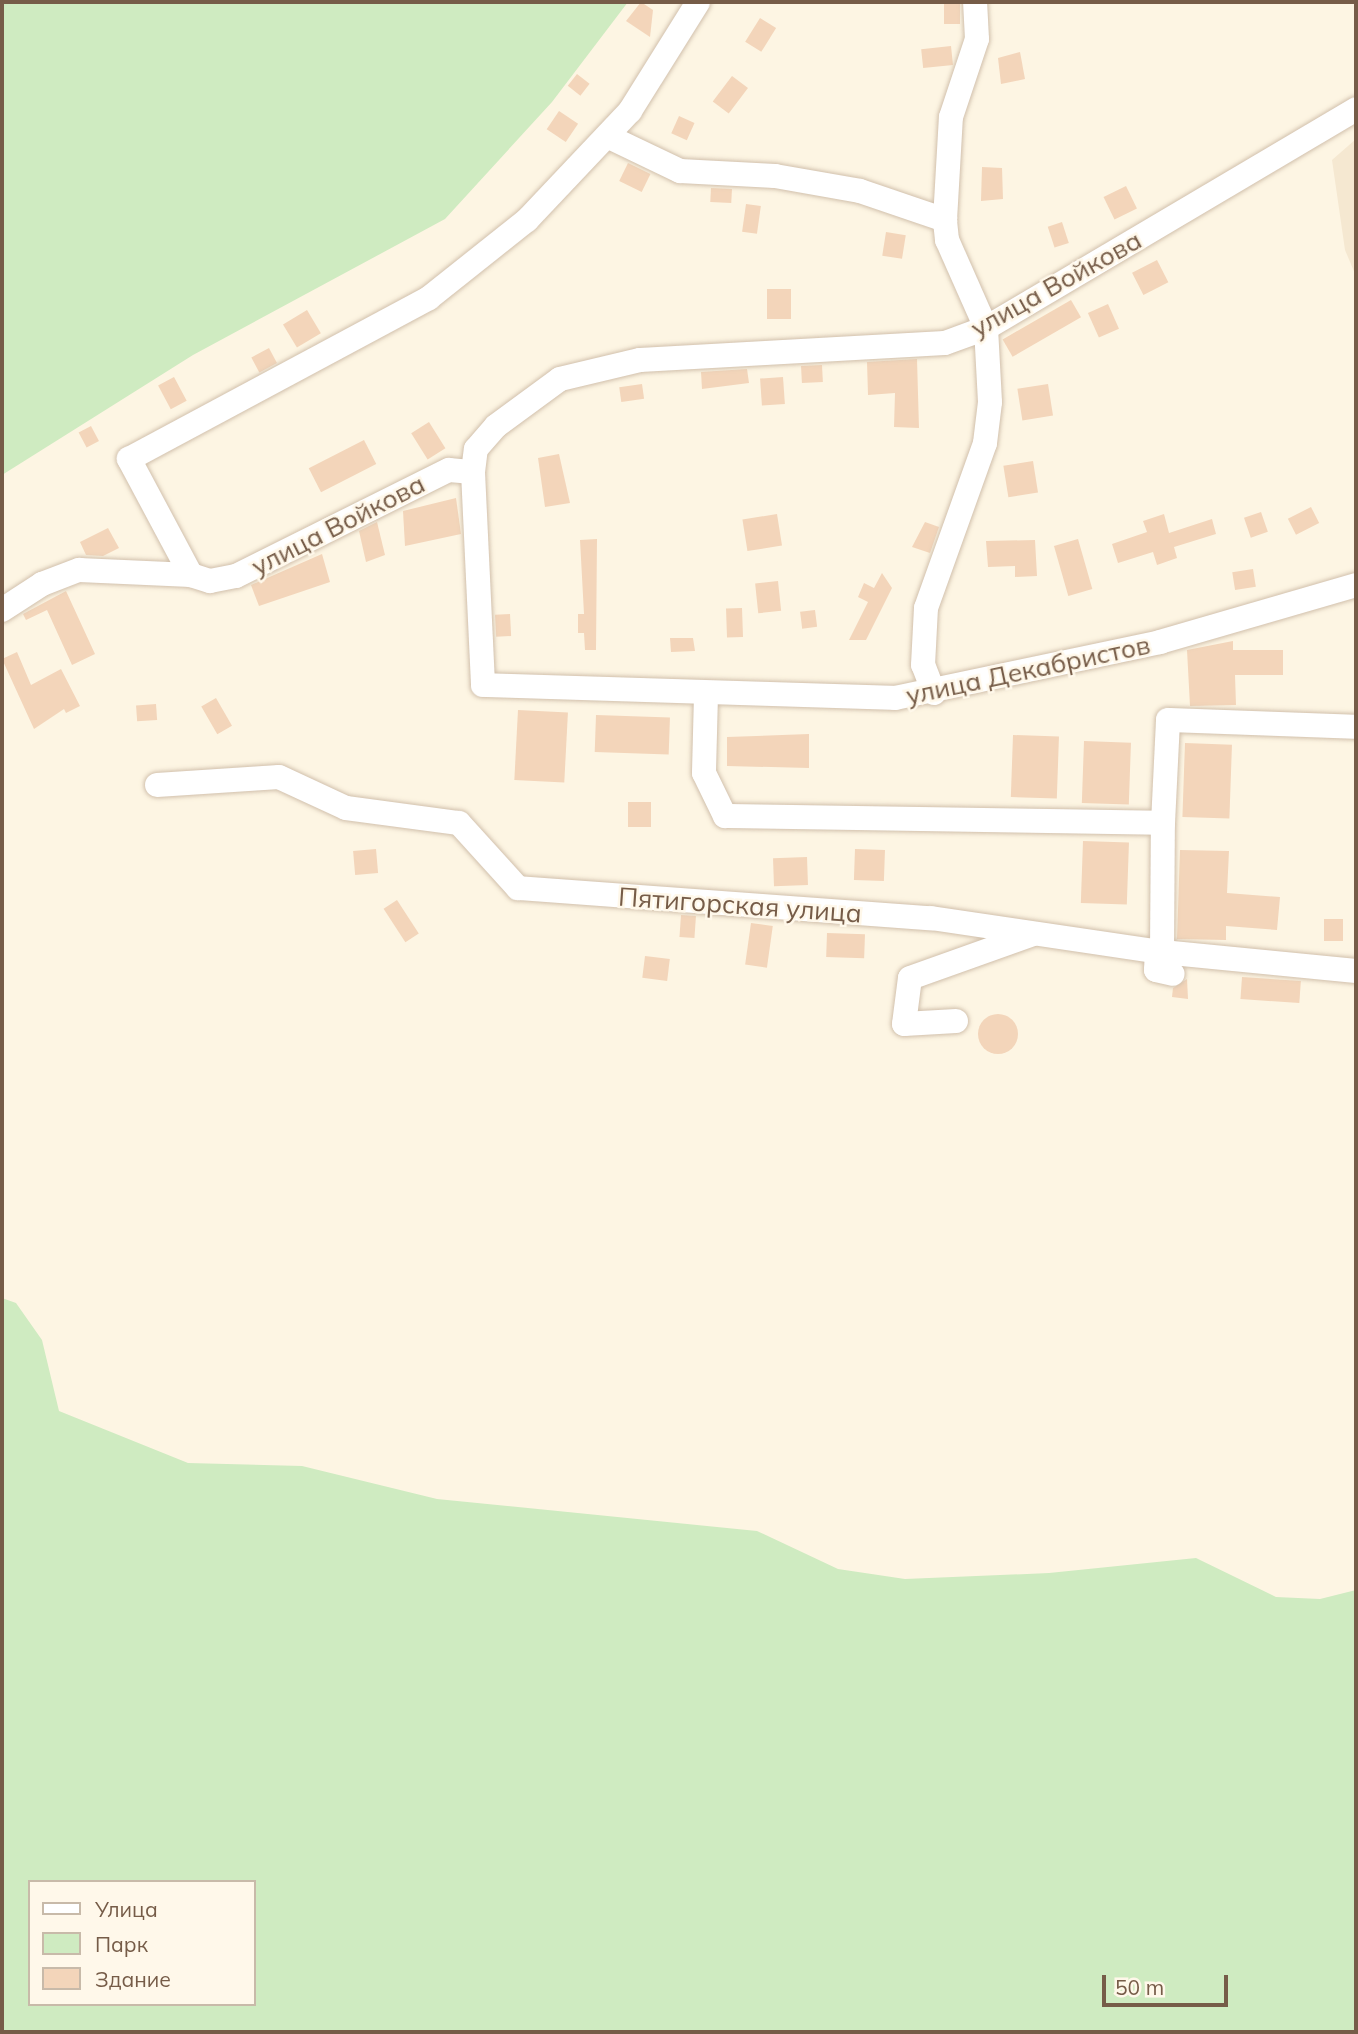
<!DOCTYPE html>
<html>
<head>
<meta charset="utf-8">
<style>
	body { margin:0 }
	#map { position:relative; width:1358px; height:2034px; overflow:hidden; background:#fdf5e3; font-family:Mulish,sans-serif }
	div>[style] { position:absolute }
	.residential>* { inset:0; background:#f5e8d1 }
	.green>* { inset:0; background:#cfebc1 }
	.building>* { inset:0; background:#f3d5ba; transform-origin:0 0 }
	.round { border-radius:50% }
	.roads { filter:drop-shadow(0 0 2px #d1c0ac) drop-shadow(0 0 2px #d1c0ac) }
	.minor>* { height:24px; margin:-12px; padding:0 12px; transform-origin:12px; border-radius:12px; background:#fff }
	span { translate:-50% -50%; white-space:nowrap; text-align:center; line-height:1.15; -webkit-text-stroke:5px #fff8ea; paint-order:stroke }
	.street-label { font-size:26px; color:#765c48 }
	.frame { position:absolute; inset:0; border:4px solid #765c48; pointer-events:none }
	.legend { position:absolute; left:28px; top:1880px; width:228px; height:126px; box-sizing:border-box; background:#fff8ea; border:2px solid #c8baa9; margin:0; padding:9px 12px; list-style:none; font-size:21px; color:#765c48 }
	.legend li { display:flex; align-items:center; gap:14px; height:35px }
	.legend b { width:35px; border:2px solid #c8baa9 }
	.scale { position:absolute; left:1102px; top:1975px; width:126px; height:32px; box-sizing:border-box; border:4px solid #765c48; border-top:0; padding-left:9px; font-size:21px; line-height:24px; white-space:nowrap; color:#765c48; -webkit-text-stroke:5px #fff8ea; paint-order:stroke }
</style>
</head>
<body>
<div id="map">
	<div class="residential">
		<i style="clip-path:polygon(1356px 139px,1356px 276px,1345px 250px,1332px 160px)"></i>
	</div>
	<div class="green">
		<i style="clip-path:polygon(2px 2px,628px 2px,552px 102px,445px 219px,193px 355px,2px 475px)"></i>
		<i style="clip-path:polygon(evenodd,2px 1298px,16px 1303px,42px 1340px,59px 1411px,188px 1463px,302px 1466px,437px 1499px,757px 1531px,838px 1569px,905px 1579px,1049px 1573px,1196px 1558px,1276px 1597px,1320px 1599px,1356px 1590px,1356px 2032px,2px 2032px,2px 1298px,30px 1882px,254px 1882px,254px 2004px,30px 2004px,30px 1882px)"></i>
	</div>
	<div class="building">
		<i style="clip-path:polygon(641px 2px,653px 10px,650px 37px,626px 21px)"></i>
		<i style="left:944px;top:2px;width:16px;height:22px"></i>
		<i style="left:760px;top:18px;width:19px;height:28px;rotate:32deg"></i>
		<i style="left:951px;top:46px;width:19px;height:30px;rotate:84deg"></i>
		<i style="clip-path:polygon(1020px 52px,1025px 79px,1001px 84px,998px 58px)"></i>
		<i style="left:577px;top:74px;width:16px;height:15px;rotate:38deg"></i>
		<i style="left:732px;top:76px;width:20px;height:32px;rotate:37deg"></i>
		<i style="left:559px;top:111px;width:23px;height:22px;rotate:34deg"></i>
		<i style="left:679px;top:116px;width:17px;height:19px;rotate:24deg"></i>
		<i style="left:628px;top:163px;width:25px;height:20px;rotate:26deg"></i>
		<i style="clip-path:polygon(982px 167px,1002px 168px,1003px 199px,981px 201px)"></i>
		<i style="left:1126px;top:186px;width:25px;height:25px;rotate:64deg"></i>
		<i style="left:711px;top:188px;width:21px;height:14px;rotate:3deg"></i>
		<i style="left:746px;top:204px;width:15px;height:28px;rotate:8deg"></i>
		<i style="left:1062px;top:222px;width:22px;height:15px;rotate:72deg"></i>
		<i style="left:886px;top:232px;width:20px;height:24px;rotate:9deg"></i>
		<i style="left:1157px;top:260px;width:25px;height:28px;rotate:63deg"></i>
		<i style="left:767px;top:289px;width:24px;height:30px"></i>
		<i style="left:1071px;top:300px;width:20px;height:79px;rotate:60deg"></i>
		<i style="left:1108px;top:304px;width:27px;height:22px;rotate:66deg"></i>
		<i style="left:307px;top:310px;width:27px;height:28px;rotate:59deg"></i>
		<i style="left:269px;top:348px;width:17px;height:20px;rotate:62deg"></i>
		<i style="clip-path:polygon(917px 359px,919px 428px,894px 427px,895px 393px,868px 395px,867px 362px)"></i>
		<i style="left:822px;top:365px;width:17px;height:21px;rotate:87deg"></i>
		<i style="clip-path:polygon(747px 369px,749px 383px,702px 389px,701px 372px)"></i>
		<i style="left:174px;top:377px;width:27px;height:18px;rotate:62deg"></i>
		<i style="left:783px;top:377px;width:27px;height:23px;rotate:86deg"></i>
		<i style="left:642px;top:384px;width:15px;height:23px;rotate:82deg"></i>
		<i style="left:1048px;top:384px;width:32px;height:31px;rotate:81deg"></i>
		<i style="left:429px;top:422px;width:31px;height:21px;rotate:58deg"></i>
		<i style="left:91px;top:426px;width:17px;height:14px;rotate:62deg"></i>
		<i style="left:364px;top:440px;width:27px;height:62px;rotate:63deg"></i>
		<i style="clip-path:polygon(559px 454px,570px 503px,545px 507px,538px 458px)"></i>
		<i style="left:1033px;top:461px;width:32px;height:30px;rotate:81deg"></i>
		<i style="clip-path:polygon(456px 498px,461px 534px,405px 546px,403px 511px)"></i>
		<i style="left:1311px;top:507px;width:18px;height:26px;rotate:63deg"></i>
		<i style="left:1261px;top:512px;width:21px;height:18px;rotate:71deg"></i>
		<i style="left:777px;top:514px;width:32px;height:35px;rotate:81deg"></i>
		<i style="clip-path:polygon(1164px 514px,1169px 533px,1212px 519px,1216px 534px,1174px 547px,1177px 558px,1157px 565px,1153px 552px,1118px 563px,1112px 544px,1147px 532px,1143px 521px)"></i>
		<i style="clip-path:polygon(377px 522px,385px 555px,366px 562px,359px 531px)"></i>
		<i style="clip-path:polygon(925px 522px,939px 527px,930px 553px,912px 547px)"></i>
		<i style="clip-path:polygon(108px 528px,119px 548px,103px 556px,86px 555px,80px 542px)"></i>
		<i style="clip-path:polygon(597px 539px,596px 650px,585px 650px,584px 633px,578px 633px,578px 614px,584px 614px,580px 540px)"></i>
		<i style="left:1078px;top:539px;width:52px;height:25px;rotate:74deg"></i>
		<i style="clip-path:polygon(1035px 540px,1037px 576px,1015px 577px,1015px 566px,988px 567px,986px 541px)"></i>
		<i style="clip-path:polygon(322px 554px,330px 582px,259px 606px,251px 585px)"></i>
		<i style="left:1253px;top:569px;width:18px;height:21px;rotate:81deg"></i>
		<i style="clip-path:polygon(882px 573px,892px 588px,866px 640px,849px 640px,868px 602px,858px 597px,864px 583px,874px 588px)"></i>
		<i style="left:778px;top:581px;width:30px;height:23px;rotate:84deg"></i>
		<i style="clip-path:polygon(66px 591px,95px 654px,72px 665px,47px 610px,26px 620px,23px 614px)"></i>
		<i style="left:742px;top:608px;width:29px;height:16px;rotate:88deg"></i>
		<i style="left:815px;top:610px;width:17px;height:15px;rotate:83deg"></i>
		<i style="left:510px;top:614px;width:22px;height:15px;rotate:87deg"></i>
		<i style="clip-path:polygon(670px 638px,693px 638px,695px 651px,671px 652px)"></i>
		<i style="clip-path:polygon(1233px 641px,1233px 650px,1283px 650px,1283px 675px,1235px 675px,1236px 705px,1190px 706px,1187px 650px)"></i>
		<i style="clip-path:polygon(17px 652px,31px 685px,61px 669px,80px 706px,66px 713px,64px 709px,34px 729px,2px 659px)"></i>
		<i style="left:216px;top:698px;width:32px;height:17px;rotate:60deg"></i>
		<i style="left:156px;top:704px;width:16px;height:20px;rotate:86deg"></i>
		<i style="left:518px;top:710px;width:50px;height:70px;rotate:3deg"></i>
		<i style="left:596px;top:715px;width:74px;height:37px;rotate:2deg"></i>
		<i style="clip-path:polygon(809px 734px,809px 768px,727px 766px,727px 737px)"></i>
		<i style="left:1013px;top:735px;width:46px;height:62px;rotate:2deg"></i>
		<i style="left:1084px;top:741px;width:47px;height:62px;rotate:2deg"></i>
		<i style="left:1185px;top:743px;width:47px;height:74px;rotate:2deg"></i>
		<i style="left:628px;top:802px;width:23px;height:25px"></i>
		<i style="left:1083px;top:841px;width:46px;height:62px;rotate:2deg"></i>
		<i style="left:376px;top:849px;width:24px;height:23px;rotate:85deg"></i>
		<i style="left:855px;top:849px;width:30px;height:31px;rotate:2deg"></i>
		<i style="clip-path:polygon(1180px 850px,1229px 851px,1227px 893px,1280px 897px,1277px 930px,1226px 926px,1226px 940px,1177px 939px)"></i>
		<i style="left:807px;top:857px;width:28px;height:34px;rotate:88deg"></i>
		<i style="left:397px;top:900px;width:40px;height:16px;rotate:57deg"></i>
		<i style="left:681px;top:915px;width:15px;height:22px;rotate:4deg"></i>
		<i style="left:1324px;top:919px;width:19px;height:22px"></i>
		<i style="left:751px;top:923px;width:22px;height:42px;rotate:8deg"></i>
		<i style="left:827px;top:933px;width:38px;height:24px;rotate:2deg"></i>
		<i style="left:645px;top:956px;width:25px;height:22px;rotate:7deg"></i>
		<i style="left:1242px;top:977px;width:59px;height:22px;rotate:4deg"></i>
		<i style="clip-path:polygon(1187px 979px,1188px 999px,1172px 997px,1173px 988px)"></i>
		<i class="round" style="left:978px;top:1014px;width:40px;height:40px"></i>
	</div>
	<div class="roads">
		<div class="minor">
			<i style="left:609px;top:137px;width:79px;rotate:25.6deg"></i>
			<i style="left:680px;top:171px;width:95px;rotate:3deg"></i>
			<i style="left:775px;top:176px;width:86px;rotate:10deg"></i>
			<i style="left:860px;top:191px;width:90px;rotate:18.8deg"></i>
			<i style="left:473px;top:472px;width:23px;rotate:-83deg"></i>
			<i style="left:476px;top:449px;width:30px;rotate:-49deg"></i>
			<i style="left:496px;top:426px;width:79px;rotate:-36.3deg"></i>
			<i style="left:560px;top:379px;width:82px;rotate:-13.4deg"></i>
			<i style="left:640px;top:360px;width:305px;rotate:-3.2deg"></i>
			<i style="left:945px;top:343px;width:44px;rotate:-20.1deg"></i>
			<i style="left:986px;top:328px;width:430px;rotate:-30.6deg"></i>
			<i style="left:191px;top:575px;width:132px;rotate:-118.1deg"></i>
			<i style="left:129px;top:459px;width:340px;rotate:-28.2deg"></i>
			<i style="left:429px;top:298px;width:125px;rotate:-38.5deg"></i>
			<i style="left:527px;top:220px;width:150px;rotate:-46.6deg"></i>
			<i style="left:630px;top:111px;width:128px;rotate:-58deg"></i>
			<i style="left:2px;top:610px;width:48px;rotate:-33deg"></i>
			<i style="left:42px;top:584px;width:40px;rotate:-21deg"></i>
			<i style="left:79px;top:570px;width:112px;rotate:2.6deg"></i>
			<i style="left:191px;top:575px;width:20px;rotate:18deg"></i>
			<i style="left:210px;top:581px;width:26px;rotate:-11deg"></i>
			<i style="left:236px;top:576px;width:238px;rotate:-26.5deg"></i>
			<i style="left:449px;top:470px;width:24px;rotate:5deg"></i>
			<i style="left:473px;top:472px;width:213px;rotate:87.3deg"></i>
			<i style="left:483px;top:685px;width:412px;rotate:1.8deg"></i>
			<i style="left:895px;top:698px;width:271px;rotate:-11.9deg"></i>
			<i style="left:1160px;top:642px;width:204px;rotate:-16.2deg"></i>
			<i style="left:934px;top:693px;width:30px;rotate:-111deg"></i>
			<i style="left:923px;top:665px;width:57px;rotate:-87deg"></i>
			<i style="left:926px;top:608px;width:175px;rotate:-70.3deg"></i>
			<i style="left:985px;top:443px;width:41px;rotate:-83deg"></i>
			<i style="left:990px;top:402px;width:74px;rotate:-93.1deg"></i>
			<i style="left:986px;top:328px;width:96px;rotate:-113.9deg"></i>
			<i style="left:947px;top:240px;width:20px;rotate:-96deg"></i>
			<i style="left:945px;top:220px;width:103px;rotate:-86.7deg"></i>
			<i style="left:951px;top:117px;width:82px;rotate:-71.6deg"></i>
			<i style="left:977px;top:39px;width:37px;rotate:-93deg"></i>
			<i style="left:706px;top:695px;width:78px;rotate:91.5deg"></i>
			<i style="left:704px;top:773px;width:48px;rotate:64deg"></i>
			<i style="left:725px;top:816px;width:438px;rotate:0.9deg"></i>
			<i style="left:1163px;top:823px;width:103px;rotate:-87.2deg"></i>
			<i style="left:1168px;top:720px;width:188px;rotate:2.1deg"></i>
			<i style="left:157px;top:785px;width:122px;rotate:-3.8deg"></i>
			<i style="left:279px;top:777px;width:74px;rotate:24.8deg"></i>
			<i style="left:346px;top:808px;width:114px;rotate:7.6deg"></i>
			<i style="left:459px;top:823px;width:88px;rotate:47.8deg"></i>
			<i style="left:518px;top:888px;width:414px;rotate:4.2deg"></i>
			<i style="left:931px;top:918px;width:233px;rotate:8.4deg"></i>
			<i style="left:1162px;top:952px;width:195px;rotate:5.6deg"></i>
			<i style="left:1157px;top:951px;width:19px;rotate:93deg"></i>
			<i style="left:1156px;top:970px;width:17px;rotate:13deg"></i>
			<i style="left:1162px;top:952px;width:129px;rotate:-89.6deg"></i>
			<i style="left:956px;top:1021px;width:52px;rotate:176.7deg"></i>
			<i style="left:904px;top:1024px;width:46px;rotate:-82.6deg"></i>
			<i style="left:910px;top:978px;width:128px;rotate:-19.6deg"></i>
		</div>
	</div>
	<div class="street-label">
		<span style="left:1056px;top:284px;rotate:-29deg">улица Войкова</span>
		<span style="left:338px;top:525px;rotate:-27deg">улица Войкова</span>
		<span style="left:1028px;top:670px;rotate:-12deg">улица Декабристов</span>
		<span style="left:740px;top:905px;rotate:4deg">Пятигорская улица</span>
	</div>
	<div class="frame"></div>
	<ul class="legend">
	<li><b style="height:9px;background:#fff"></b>Улица</li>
	<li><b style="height:19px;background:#cfebc1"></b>Парк</li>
	<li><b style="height:19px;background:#f3d5ba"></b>Здание</li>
	</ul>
	<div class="scale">50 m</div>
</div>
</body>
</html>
